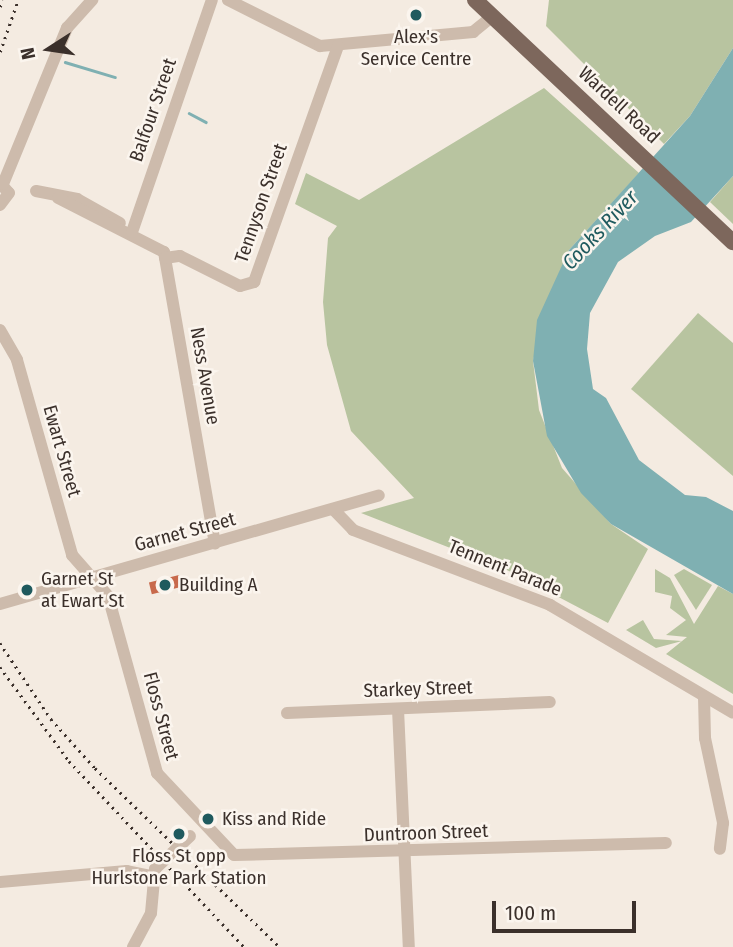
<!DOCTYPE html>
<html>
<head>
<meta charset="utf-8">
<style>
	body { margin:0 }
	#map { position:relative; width:733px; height:947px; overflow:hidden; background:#f4ebe1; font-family:"Fira Sans Condensed",sans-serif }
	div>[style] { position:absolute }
	.green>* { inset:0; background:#b8c4a0 }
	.water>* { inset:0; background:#7fb0b2 }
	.stream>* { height:2.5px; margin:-1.25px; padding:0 1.25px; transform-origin:1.25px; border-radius:1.25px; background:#7fb0b2 }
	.building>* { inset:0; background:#c8694b; transform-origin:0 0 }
	.minor>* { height:12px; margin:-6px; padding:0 6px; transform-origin:6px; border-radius:6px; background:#cdbbac }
	.major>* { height:16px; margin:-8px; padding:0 8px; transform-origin:8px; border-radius:8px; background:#7d675c }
	.rail>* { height:2.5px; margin-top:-1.25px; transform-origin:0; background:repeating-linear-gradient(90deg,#3b302b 0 2px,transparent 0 7px) }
	.minor-bridge>* { height:12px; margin:-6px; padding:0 6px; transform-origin:6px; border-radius:6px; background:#cdbbac }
	.dots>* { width:19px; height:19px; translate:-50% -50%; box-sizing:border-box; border:4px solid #fbf5ee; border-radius:50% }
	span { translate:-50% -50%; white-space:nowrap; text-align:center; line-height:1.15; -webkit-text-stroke:5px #fbf5ee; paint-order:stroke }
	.poi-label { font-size:19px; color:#3b302b }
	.left { translate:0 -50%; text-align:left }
	.street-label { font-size:19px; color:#3b302b }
	.water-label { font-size:21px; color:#1f5a5e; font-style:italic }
	.north { position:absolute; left:14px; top:14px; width:70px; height:70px; -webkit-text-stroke:5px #fbf5ee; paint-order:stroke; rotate:258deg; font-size:19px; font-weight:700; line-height:28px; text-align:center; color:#3b302b }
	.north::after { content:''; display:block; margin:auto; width:24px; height:32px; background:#3b302b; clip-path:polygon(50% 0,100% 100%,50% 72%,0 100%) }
	.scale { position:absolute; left:492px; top:901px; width:144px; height:32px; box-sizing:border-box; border:4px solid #3b302b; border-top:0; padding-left:9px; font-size:21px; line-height:24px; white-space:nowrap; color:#3b302b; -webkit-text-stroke:5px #fbf5ee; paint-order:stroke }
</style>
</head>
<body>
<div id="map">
	<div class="green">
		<i style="clip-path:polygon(549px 0,733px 0,733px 48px,690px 116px,664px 144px,546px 26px)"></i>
		<i style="clip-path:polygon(544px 88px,639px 173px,569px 250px,544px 309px,533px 361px,539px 410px,562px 468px,611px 524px,648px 549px,608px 623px,509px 571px,361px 513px,414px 498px,351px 431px,327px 345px,323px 302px,328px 238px,337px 226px,295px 204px,306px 173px,359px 200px)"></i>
		<i style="clip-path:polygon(733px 176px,733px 224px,710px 202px)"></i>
		<i style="clip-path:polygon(698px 313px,733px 343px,733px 476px,631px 389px)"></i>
		<i style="clip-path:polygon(655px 569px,670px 578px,694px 624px,718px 586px,733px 594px,733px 694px,666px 654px,687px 637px,666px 635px,686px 620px,670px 608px,672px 596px,655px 592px)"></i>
		<i style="clip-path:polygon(684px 569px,712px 585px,696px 610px,674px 575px)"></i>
		<i style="clip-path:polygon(643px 620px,654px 639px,682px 641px,656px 648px,626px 630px)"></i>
	</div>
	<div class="water">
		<i style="clip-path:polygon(733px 48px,733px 176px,691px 222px,655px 236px,618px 262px,590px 313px,587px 349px,593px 389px,606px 398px,639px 460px,685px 495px,706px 497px,733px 511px,733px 594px,611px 524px,581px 493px,547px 436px,533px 361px,537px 320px,569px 250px,690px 116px)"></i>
	</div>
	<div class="stream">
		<i style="left:65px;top:62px;width:52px;rotate:16.7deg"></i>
		<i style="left:189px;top:113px;width:19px;rotate:28deg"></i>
	</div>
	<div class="building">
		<i style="left:179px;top:575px;width:12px;height:31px;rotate:76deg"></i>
	</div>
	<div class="minor">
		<i style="left:228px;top:0;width:103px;rotate:26.6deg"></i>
		<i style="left:320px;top:46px;width:154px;rotate:-5.2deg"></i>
		<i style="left:473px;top:32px;width:26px;rotate:-39deg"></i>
		<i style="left:0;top:183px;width:13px;rotate:48deg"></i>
		<i style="left:9px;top:193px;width:15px;rotate:127deg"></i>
		<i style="left:3px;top:184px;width:169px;rotate:-67.7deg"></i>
		<i style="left:67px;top:28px;width:38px;rotate:-48deg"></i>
		<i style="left:36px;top:191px;width:42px;rotate:11deg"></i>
		<i style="left:77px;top:199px;width:49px;rotate:29.2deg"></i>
		<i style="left:58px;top:198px;width:119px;rotate:27deg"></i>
		<i style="left:164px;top:252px;width:296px;rotate:80.1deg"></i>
		<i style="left:132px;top:232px;width:245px;rotate:-71deg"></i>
		<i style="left:165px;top:258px;width:15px;rotate:-8deg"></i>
		<i style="left:180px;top:256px;width:67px;rotate:26.6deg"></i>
		<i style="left:240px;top:286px;width:15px;rotate:-16deg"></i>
		<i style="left:254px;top:282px;width:251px;rotate:-70.4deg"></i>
		<i style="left:0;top:330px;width:34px;rotate:60deg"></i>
		<i style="left:17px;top:360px;width:203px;rotate:74.2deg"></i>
		<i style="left:72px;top:555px;width:55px;rotate:48.7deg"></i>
		<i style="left:108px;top:596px;width:184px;rotate:74.5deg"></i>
		<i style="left:157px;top:773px;width:112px;rotate:46.8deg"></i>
		<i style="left:234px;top:855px;width:432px;rotate:-1.6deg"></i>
		<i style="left:333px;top:509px;width:29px;rotate:46deg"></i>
		<i style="left:353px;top:530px;width:211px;rotate:20.8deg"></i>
		<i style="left:550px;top:605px;width:212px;rotate:30.5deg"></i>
		<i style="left:0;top:604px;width:394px;rotate:-16deg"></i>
		<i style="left:704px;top:697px;width:41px;rotate:88.6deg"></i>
		<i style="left:705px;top:738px;width:87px;rotate:78deg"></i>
		<i style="left:723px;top:823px;width:26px;rotate:97deg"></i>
		<i style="left:398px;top:709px;width:238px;rotate:87.4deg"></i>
		<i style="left:287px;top:713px;width:263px;rotate:-2.4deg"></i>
		<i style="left:0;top:882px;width:127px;rotate:-5deg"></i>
		<i style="left:127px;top:871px;width:25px;rotate:12deg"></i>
		<i style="left:133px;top:947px;width:38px;rotate:-62deg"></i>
		<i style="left:151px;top:913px;width:44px;rotate:-84.8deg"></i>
	</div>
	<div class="major">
		<i style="left:475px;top:0;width:354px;rotate:43.2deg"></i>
	</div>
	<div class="rail">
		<i style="left:0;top:7px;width:7px;rotate:-74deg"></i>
		<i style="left:0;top:52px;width:55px;rotate:-70.9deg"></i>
		<i style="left:0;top:643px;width:92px;rotate:56.1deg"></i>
		<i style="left:51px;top:719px;width:66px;rotate:48.1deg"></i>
		<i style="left:95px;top:768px;width:257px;rotate:44.1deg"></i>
		<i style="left:0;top:667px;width:117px;rotate:53.7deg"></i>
		<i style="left:69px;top:761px;width:255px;rotate:46.7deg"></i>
	</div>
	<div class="minor-bridge">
		<i style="left:155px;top:869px;width:48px;rotate:-43.3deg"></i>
	</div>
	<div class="dots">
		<i style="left:416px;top:15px;background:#1f5a5e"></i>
		<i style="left:165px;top:585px;background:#1f5a5e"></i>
		<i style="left:27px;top:590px;background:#1f5a5e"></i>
		<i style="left:208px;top:819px;background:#1f5a5e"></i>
		<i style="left:179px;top:834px;background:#1f5a5e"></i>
	</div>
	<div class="poi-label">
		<span style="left:416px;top:48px">Alex's<br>Service Centre</span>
		<span class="left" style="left:41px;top:590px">Garnet St<br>at Ewart St</span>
		<span class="left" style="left:179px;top:585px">Building A</span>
		<span class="left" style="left:222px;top:819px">Kiss and Ride</span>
		<span style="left:179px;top:867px">Floss St opp<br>Hurlstone Park Station</span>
	</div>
	<div class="street-label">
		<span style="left:619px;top:105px;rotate:43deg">Wardell Road</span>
		<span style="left:153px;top:110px;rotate:-71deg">Balfour Street</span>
		<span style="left:261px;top:203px;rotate:-71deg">Tennyson Street</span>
		<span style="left:205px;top:376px;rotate:80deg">Ness Avenue</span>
		<span style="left:62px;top:451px;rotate:74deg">Ewart Street</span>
		<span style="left:185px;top:532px;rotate:-15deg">Garnet Street</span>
		<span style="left:505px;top:568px;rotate:22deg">Tennent Parade</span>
		<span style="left:418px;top:689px;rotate:-2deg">Starkey Street</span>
		<span style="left:161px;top:716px;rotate:75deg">Floss Street</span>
		<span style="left:426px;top:833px;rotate:-2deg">Duntroon Street</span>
	</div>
	<div class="water-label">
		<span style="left:600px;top:230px;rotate:-47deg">Cooks River</span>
	</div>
	<div class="north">N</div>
	<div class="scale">100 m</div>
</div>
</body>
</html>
